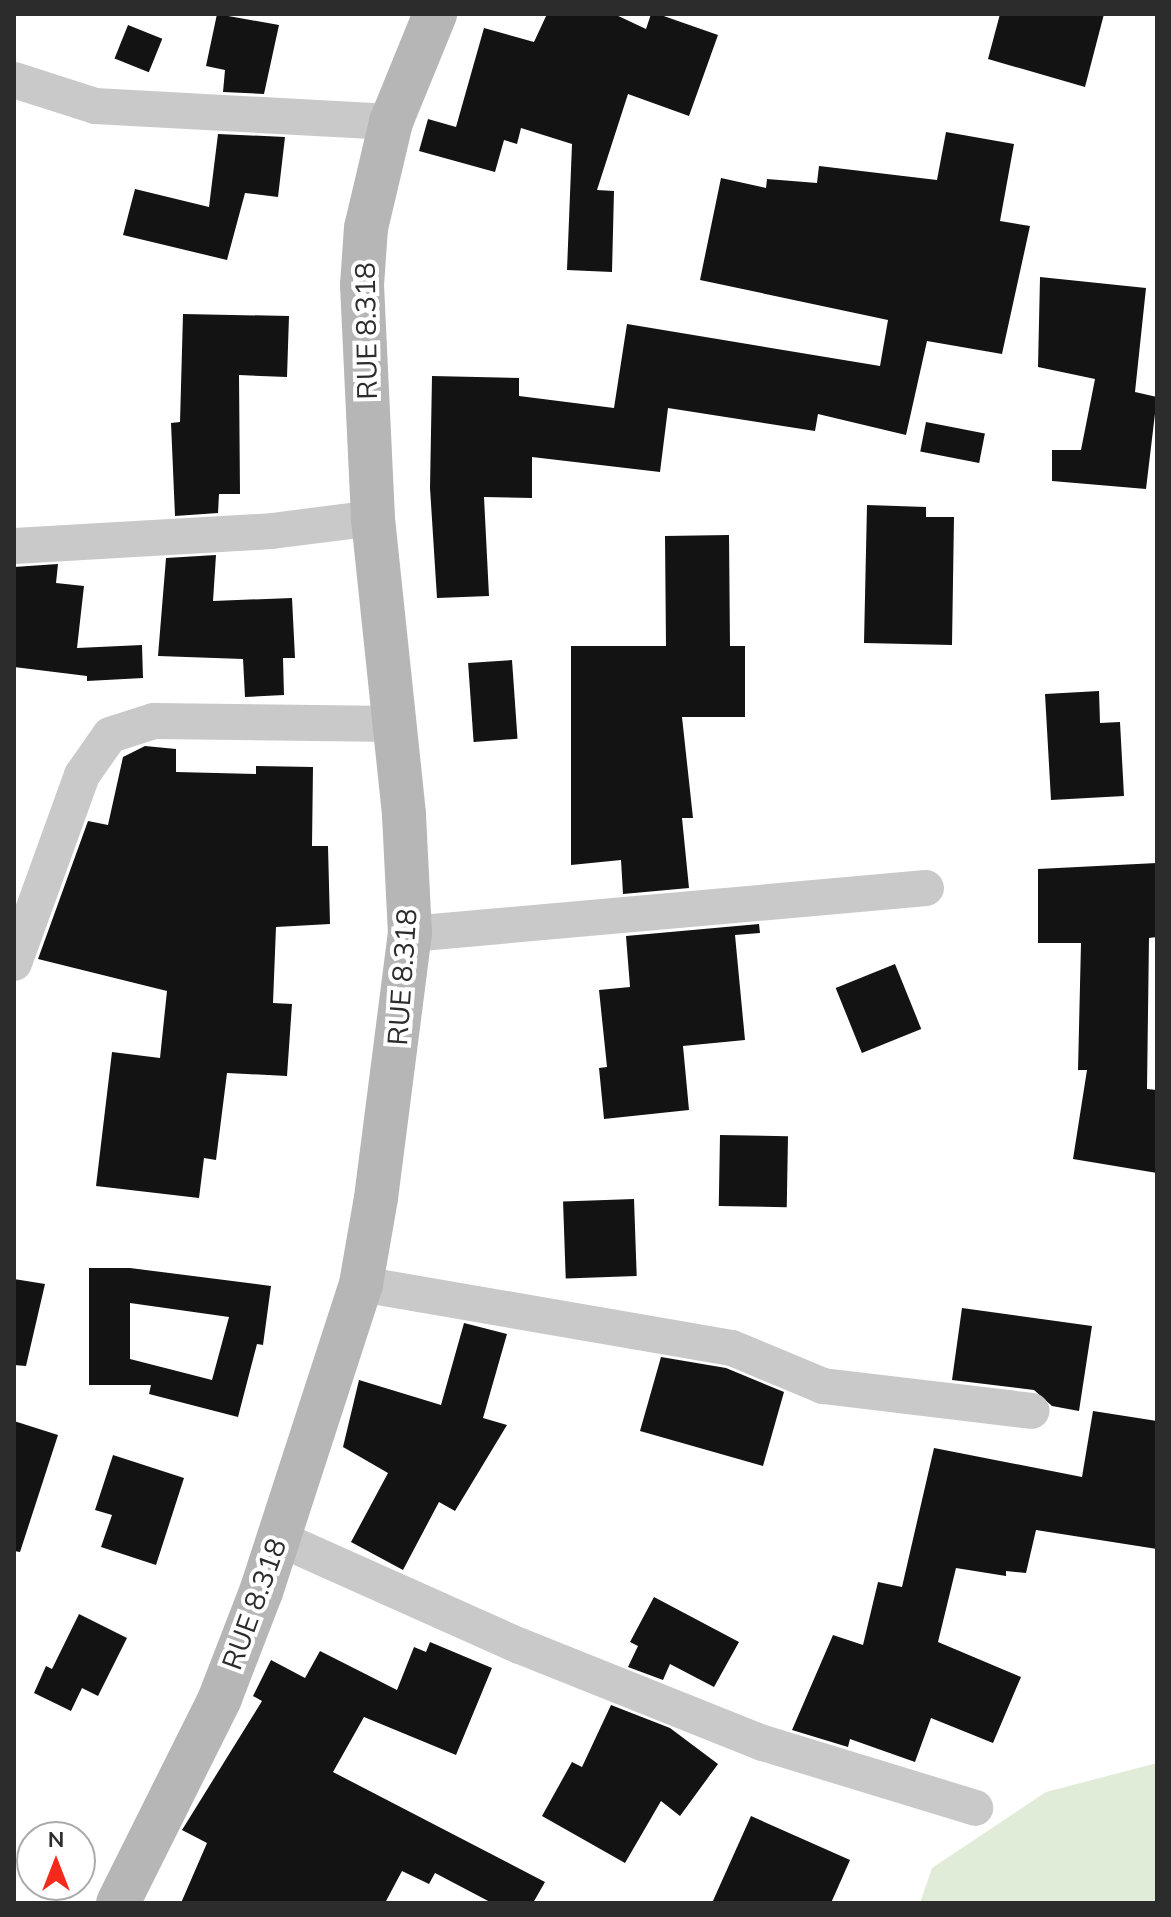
<!DOCTYPE html>
<html>
<head>
<meta charset="utf-8">
<style>
	body { margin:0 }
	#map { position:relative; width:1171px; height:1917px; overflow:hidden; background:#fff; font-family:Mulish,sans-serif }
	div>[style] { position:absolute }
	.green>* { inset:0; background:#e0ecd8 }
	.building>* { inset:0; background:#131313; transform-origin:0 0 }
	.minor>* { height:36px; margin:-18px; padding:0 18px; transform-origin:18px; border-radius:18px; background:#c9c9c9 }
	.secondary>* { height:44px; margin:-22px; padding:0 22px; transform-origin:22px; border-radius:22px; background:#b6b6b6 }
	span { translate:-50% -50%; white-space:nowrap; text-align:center; line-height:1.15; -webkit-text-stroke:8px #fff; paint-order:stroke }
	.street-label { font-size:28px; color:#2c2c2c }
	.frame { position:absolute; inset:0; border:16px solid #2c2c2c; pointer-events:none }
	.north { position:absolute; left:16px; top:1821px; width:80px; height:80px; box-sizing:border-box; background:#fff; border:2px solid #ababab; border-radius:50%; rotate:0deg; font-size:22px; font-weight:700; line-height:32px; text-align:center; color:#2c2c2c }
	.north::after { content:''; display:block; margin:auto; width:28px; height:36px; background:#f42a1d; clip-path:polygon(50% 0,100% 100%,50% 72%,0 100%) }
</style>
</head>
<body>
<div id="map">
	<div class="green">
		<i style="clip-path:polygon(1157px 1763px,1157px 1903px,920px 1903px,932px 1868px,1046px 1792px)"></i>
	</div>
	<div class="building">
		<i style="clip-path:polygon(217px 14px,279px 25px,264px 94px,223px 92px,225px 70px,206px 66px)"></i>
		<i style="clip-path:polygon(547px 14px,614px 14px,646px 29px,651px 14px,658px 14px,718px 35px,689px 116px,628px 94px,597px 190px,614px 191px,612px 272px,567px 270px,572px 144px,521px 128px,517px 144px,504px 140px,495px 172px,419px 151px,428px 119px,456px 127px,484px 28px,534px 42px)"></i>
		<i style="clip-path:polygon(1000px 14px,1104px 14px,1085px 87px,988px 59px)"></i>
		<i style="left:128px;top:25px;width:37px;height:36px;rotate:22deg"></i>
		<i style="clip-path:polygon(946px 132px,1014px 144px,1000px 221px,1030px 226px,1002px 354px,927px 341px,906px 435px,818px 414px,815px 431px,668px 408px,660px 472px,532px 457px,532px 498px,484px 497px,489px 596px,437px 598px,430px 488px,432px 376px,519px 378px,519px 396px,614px 408px,627px 324px,880px 366px,888px 320px,700px 280px,721px 178px,766px 188px,767px 179px,817px 183px,819px 166px,937px 180px)"></i>
		<i style="clip-path:polygon(218px 134px,285px 137px,278px 197px,245px 193px,227px 260px,123px 235px,135px 189px,209px 207px)"></i>
		<i style="clip-path:polygon(1040px 277px,1146px 288px,1135px 392px,1157px 397px,1146px 489px,1052px 481px,1052px 450px,1081px 450px,1095px 379px,1038px 367px)"></i>
		<i style="clip-path:polygon(183px 314px,289px 316px,287px 377px,239px 375px,240px 494px,219px 494px,218px 513px,175px 516px,171px 423px,180px 422px)"></i>
		<i style="left:926px;top:422px;width:60px;height:30px;rotate:11deg"></i>
		<i style="clip-path:polygon(867px 505px,926px 507px,926px 517px,954px 517px,952px 645px,864px 643px)"></i>
		<i style="clip-path:polygon(729px 535px,730px 646px,745px 646px,745px 717px,682px 717px,693px 818px,682px 818px,689px 888px,623px 894px,621px 860px,571px 865px,571px 646px,666px 646px,665px 536px)"></i>
		<i style="clip-path:polygon(216px 555px,213px 601px,292px 598px,295px 658px,283px 658px,284px 695px,245px 697px,243px 659px,158px 656px,166px 558px)"></i>
		<i style="clip-path:polygon(58px 564px,56px 583px,84px 586px,77px 648px,142px 645px,143px 678px,87px 681px,87px 676px,14px 667px,14px 567px)"></i>
		<i style="left:512px;top:660px;width:79px;height:44px;rotate:86deg"></i>
		<i style="clip-path:polygon(1099px 691px,1100px 723px,1120px 722px,1124px 796px,1051px 800px,1045px 694px)"></i>
		<i style="clip-path:polygon(145px 746px,176px 749px,176px 772px,256px 774px,256px 766px,313px 767px,312px 846px,328px 846px,330px 924px,276px 927px,273px 1003px,292px 1004px,287px 1076px,227px 1073px,216px 1160px,204px 1158px,199px 1198px,96px 1186px,112px 1052px,160px 1058px,167px 991px,38px 959px,88px 821px,108px 825px,123px 757px)"></i>
		<i style="clip-path:polygon(1157px 863px,1157px 937px,1149px 938px,1147px 1089px,1157px 1090px,1157px 1173px,1073px 1159px,1087px 1070px,1078px 1070px,1081px 943px,1038px 943px,1038px 869px)"></i>
		<i style="clip-path:polygon(759px 924px,760px 933px,735px 935px,745px 1040px,683px 1046px,689px 1110px,604px 1119px,599px 1068px,607px 1067px,599px 990px,630px 987px,626px 936px)"></i>
		<i style="left:895px;top:964px;width:70px;height:64px;rotate:68deg"></i>
		<i style="left:720px;top:1135px;width:68px;height:71px;rotate:1deg"></i>
		<i style="left:634px;top:1199px;width:77px;height:71px;rotate:88deg"></i>
		<i style="clip-path:polygon(evenodd,89px 1268px,130px 1268px,271px 1286px,263px 1345px,257px 1344px,238px 1417px,149px 1394px,151px 1385px,89px 1385px,89px 1268px,130px 1303px,229px 1317px,212px 1380px,130px 1359px,130px 1303px)"></i>
		<i style="clip-path:polygon(14px 1279px,45px 1284px,26px 1366px,14px 1365px)"></i>
		<i style="clip-path:polygon(962px 1308px,1092px 1326px,1079px 1411px,1052px 1406px,1034px 1390px,952px 1380px)"></i>
		<i style="clip-path:polygon(464px 1323px,507px 1334px,483px 1418px,507px 1425px,455px 1511px,439px 1502px,403px 1570px,351px 1542px,388px 1473px,343px 1447px,359px 1380px,441px 1405px)"></i>
		<i style="clip-path:polygon(661px 1357px,726px 1368px,784px 1392px,763px 1466px,640px 1431px)"></i>
		<i style="clip-path:polygon(1093px 1411px,1157px 1421px,1157px 1549px,1036px 1530px,1026px 1573px,1006px 1571px,1006px 1576px,956px 1568px,938px 1642px,1021px 1677px,993px 1743px,931px 1718px,915px 1762px,850px 1739px,848px 1747px,792px 1730px,833px 1635px,863px 1645px,878px 1582px,902px 1587px,934px 1448px,1082px 1477px)"></i>
		<i style="clip-path:polygon(14px 1421px,58px 1435px,20px 1552px,14px 1551px)"></i>
		<i style="clip-path:polygon(113px 1455px,184px 1478px,156px 1565px,101px 1547px,112px 1515px,95px 1510px)"></i>
		<i style="clip-path:polygon(654px 1597px,739px 1642px,714px 1687px,670px 1664px,663px 1680px,628px 1667px,638px 1646px,630px 1642px)"></i>
		<i style="clip-path:polygon(79px 1614px,127px 1638px,98px 1696px,82px 1688px,71px 1711px,34px 1693px,46px 1666px,52px 1669px)"></i>
		<i style="clip-path:polygon(430px 1642px,492px 1668px,456px 1755px,364px 1717px,333px 1772px,545px 1882px,533px 1903px,492px 1903px,435px 1873px,429px 1884px,402px 1871px,385px 1903px,181px 1903px,207px 1843px,182px 1830px,262px 1701px,253px 1696px,271px 1660px,305px 1678px,320px 1651px,397px 1690px,414px 1647px,426px 1652px)"></i>
		<i style="clip-path:polygon(611px 1705px,670px 1728px,718px 1764px,680px 1816px,661px 1801px,625px 1863px,542px 1816px,572px 1762px,582px 1767px)"></i>
		<i style="clip-path:polygon(751px 1816px,850px 1860px,831px 1903px,712px 1903px)"></i>
	</div>
	<div class="minor">
		<i style="left:14px;top:80px;width:85px;rotate:17.8deg"></i>
		<i style="left:95px;top:106px;width:296px;rotate:3.1deg"></i>
		<i style="left:14px;top:546px;width:258px;rotate:-3.3deg"></i>
		<i style="left:272px;top:531px;width:102px;rotate:-7.3deg"></i>
		<i style="left:410px;top:934px;width:518px;rotate:-5.09deg"></i>
		<i style="left:14px;top:963px;width:200px;rotate:-70.1deg"></i>
		<i style="left:82px;top:775px;width:49px;rotate:-55deg"></i>
		<i style="left:110px;top:735px;width:46px;rotate:-17.7deg"></i>
		<i style="left:154px;top:721px;width:241px;rotate:0.7deg"></i>
		<i style="left:361px;top:1284px;width:376px;rotate:9.8deg"></i>
		<i style="left:732px;top:1348px;width:99px;rotate:22.7deg"></i>
		<i style="left:823px;top:1386px;width:210px;rotate:6.8deg"></i>
		<i style="left:278px;top:1538px;width:265px;rotate:24.1deg"></i>
		<i style="left:520px;top:1646px;width:262px;rotate:21.8deg"></i>
		<i style="left:763px;top:1743px;width:222px;rotate:17deg"></i>
	</div>
	<div class="secondary">
		<i style="left:118px;top:1903px;width:229px;rotate:-63.5deg"></i>
		<i style="left:220px;top:1698px;width:114px;rotate:-68.9deg"></i>
		<i style="left:261px;top:1592px;width:324px;rotate:-72deg"></i>
		<i style="left:361px;top:1284px;width:87px;rotate:-80.1deg"></i>
		<i style="left:376px;top:1198px;width:266px;rotate:-82.7deg"></i>
		<i style="left:410px;top:934px;width:120px;rotate:-92.9deg"></i>
		<i style="left:404px;top:814px;width:298px;rotate:-96deg"></i>
		<i style="left:373px;top:518px;width:233px;rotate:-92.7deg"></i>
		<i style="left:362px;top:285px;width:57px;rotate:-86deg"></i>
		<i style="left:366px;top:228px;width:109px;rotate:-76.7deg"></i>
		<i style="left:391px;top:122px;width:117px;rotate:-67.8deg"></i>
	</div>
	<div class="street-label">
		<span style="left:366px;top:331px;rotate:-91deg">RUE 8.318</span>
		<span style="left:402px;top:977px;rotate:-86deg">RUE 8.318</span>
		<span style="left:254px;top:1604px;rotate:-70deg">RUE 8.318</span>
	</div>
	<div class="frame"></div>
	<div class="north">N</div>
</div>
</body>
</html>
